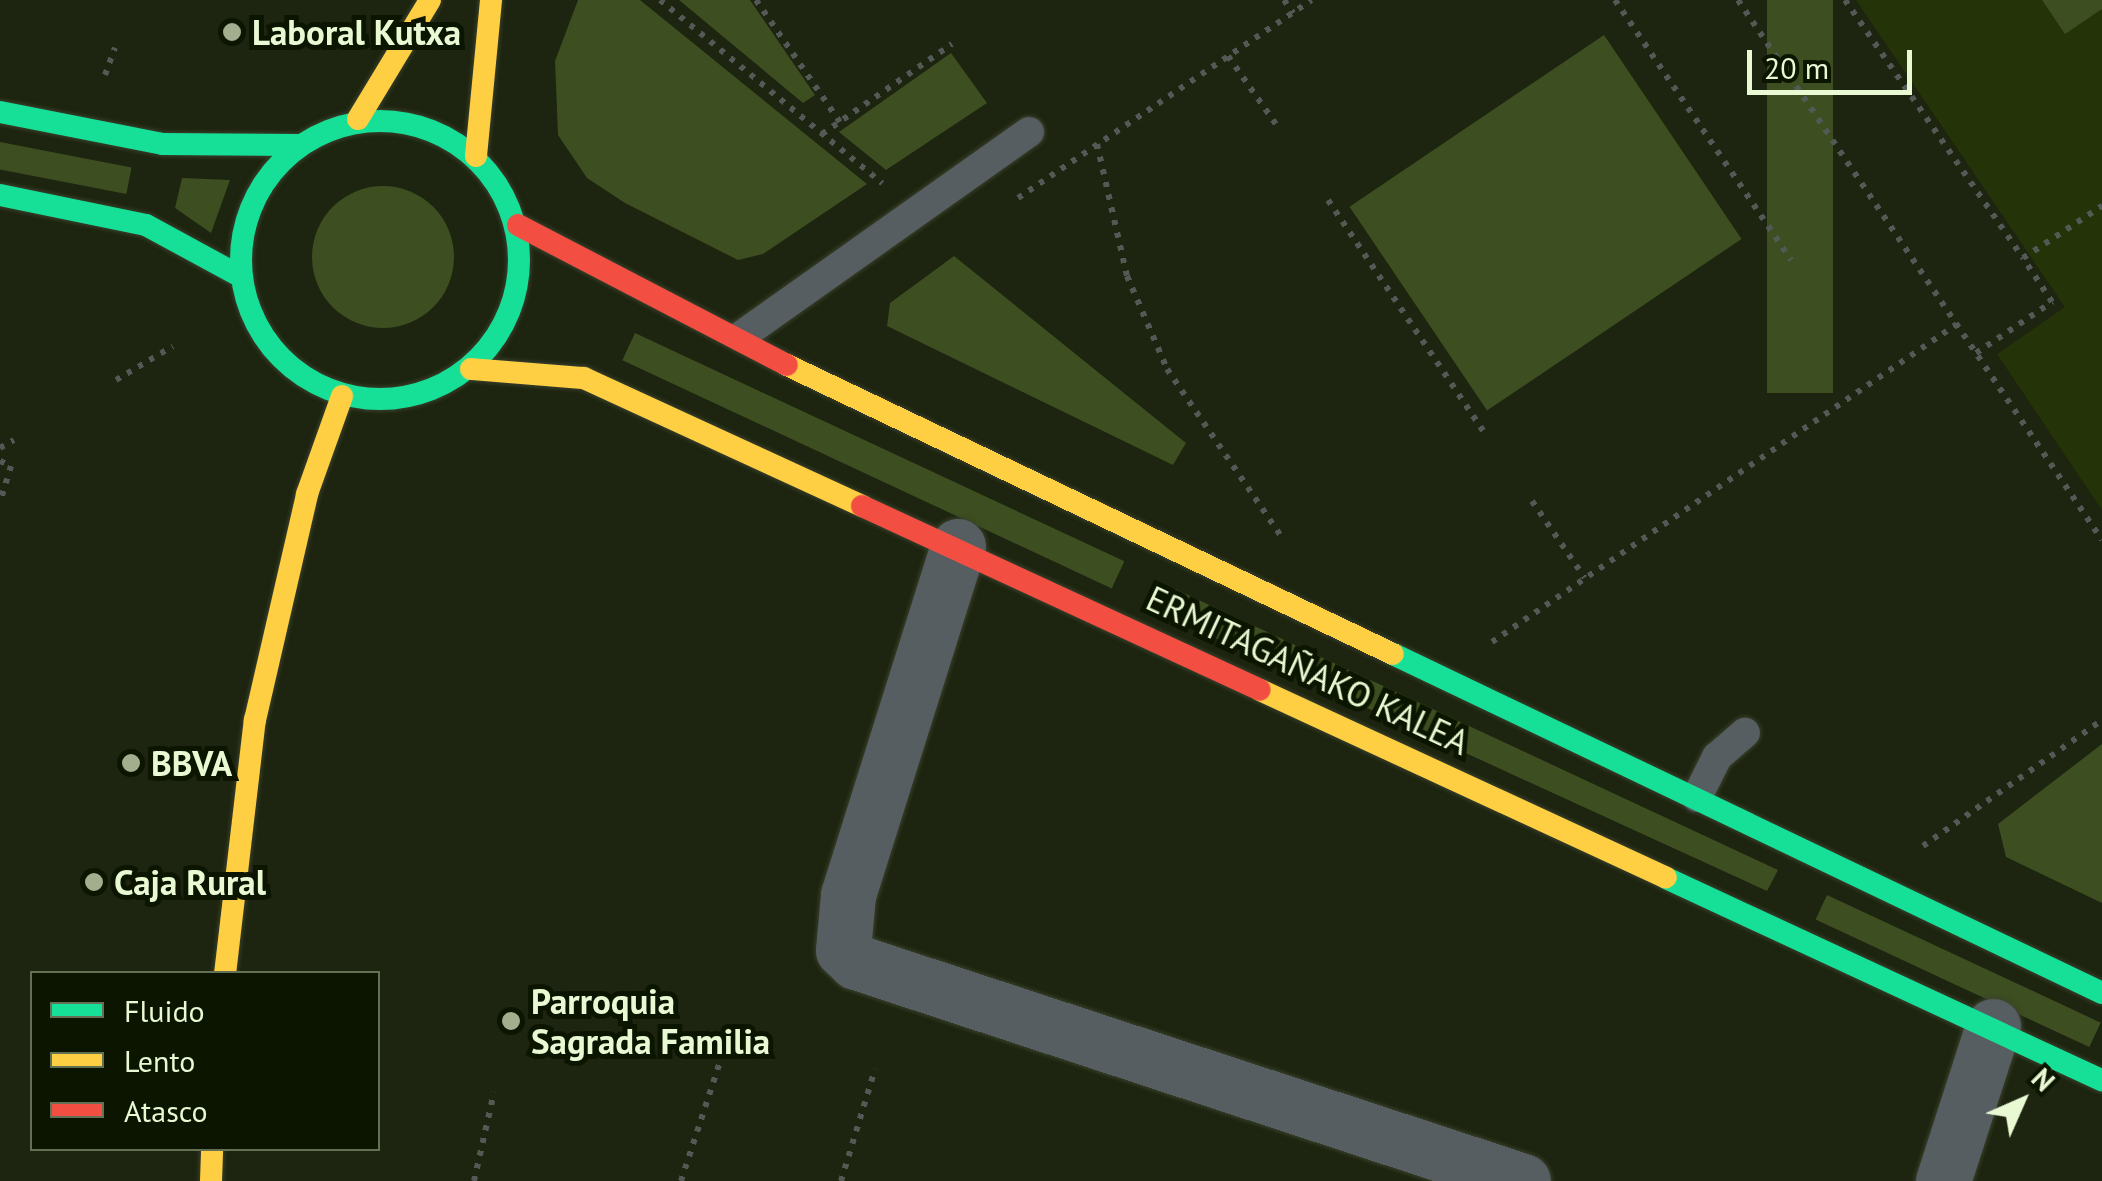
<!DOCTYPE html>
<html>
<head>
<meta charset="utf-8">
<style>
	body { margin:0 }
	#map { position:relative; width:2102px; height:1181px; overflow:hidden; background:#1d240f; font-family:"PT Sans",sans-serif }
	div>[style] { position:absolute }
	.built>* { inset:0; background:#253309 }
	.green>* { inset:0; background:#3d4e20; transform-origin:0 0 }
	.round { border-radius:50% }
	.path>* { height:6px; margin-top:-3px; transform-origin:0; background:repeating-linear-gradient(90deg,#535a56 0 5px,transparent 0 13px) }
	.roads { filter:drop-shadow(0 0 2px #39402c) drop-shadow(0 0 2px #39402c) }
	.lane>* { height:30px; margin:-15px; padding:0 15px; transform-origin:15px; border-radius:15px; background:#575e61 }
	.street>* { height:55px; margin:-27.5px; padding:0 27.5px; transform-origin:27.5px; border-radius:27.5px; background:#575e61 }
	.fast>* { height:22px; margin:-11px; padding:0 11px; transform-origin:11px; border-radius:11px; background:#16e098 }
	.fast>.ring { margin:-11px; padding:0; box-sizing:content-box; background:none; border:22px solid #16e098; border-radius:50% }
	.slow>* { height:22px; margin:-11px; padding:0 11px; transform-origin:11px; border-radius:11px; background:#ffcf43 }
	.jam>* { height:22px; margin:-11px; padding:0 11px; transform-origin:11px; border-radius:11px; background:#f24e42 }
	.dots>* { width:28px; height:28px; translate:-50% -50%; box-sizing:border-box; border:5px solid #0b1500; border-radius:50% }
	span { translate:-50% -50%; white-space:nowrap; text-align:center; line-height:1.15; -webkit-text-stroke:10px #0b1500; paint-order:stroke }
	.poi-label { font-size:35px; color:#e9f9d3; font-weight:700 }
	.left { translate:0 -50%; text-align:left }
	.street-label { font-size:35px; color:#e9f9d3 }
	.legend { position:absolute; left:30px; top:971px; width:350px; height:180px; box-sizing:border-box; background:#0b1500; border:2px solid #647054; margin:0; padding:12px 18px; list-style:none; font-size:30px; color:#e9f9d3 }
	.legend li { display:flex; align-items:center; gap:20px; height:50px }
	.legend b { width:50px; border:2px solid #647054 }
	.north { position:absolute; left:1972px; top:1051px; width:100px; height:100px; -webkit-text-stroke:8px #0b1500; paint-order:stroke; rotate:45deg; font-size:28px; font-weight:700; line-height:40px; text-align:center; color:#e9f9d3 }
	.north::after { content:''; display:block; margin:auto; width:35px; height:45px; background:#e9f9d3; clip-path:polygon(50% 0,100% 100%,50% 72%,0 100%) }
	.scale { position:absolute; left:1747px; top:50px; width:165px; height:45px; box-sizing:border-box; border:5px solid #e9f9d3; border-top:0; padding-left:12px; font-size:30px; line-height:35px; white-space:nowrap; color:#e9f9d3; -webkit-text-stroke:8px #0b1500; paint-order:stroke }
</style>
</head>
<body>
<div id="map">
	<div class="built">
		<i style="clip-path:polygon(1856px 0,2102px 0,2102px 510px,1997px 354px,2065px 307px)"></i>
	</div>
	<div class="green">
		<i style="clip-path:polygon(578px 0,640px 0,867px 184px,763px 254px,738px 260px,625px 203px,587px 178px,558px 135px,555px 61px)"></i>
		<i style="clip-path:polygon(679px 0,750px 0,815px 95px,803px 103px)"></i>
		<i style="left:1767px;top:0;width:66px;height:393px"></i>
		<i style="clip-path:polygon(2042px 0,2102px 0,2102px 9px,2065px 34px)"></i>
		<i style="left:1604px;top:35px;width:246px;height:307px;rotate:56deg"></i>
		<i style="clip-path:polygon(951px 53px,987px 103px,886px 170px,839px 132px)"></i>
		<i style="left:0;top:142px;width:134px;height:27px;rotate:11deg"></i>
		<i style="clip-path:polygon(182px 178px,230px 180px,211px 233px,175px 208px)"></i>
		<i class="round" style="left:312px;top:186px;width:142px;height:142px"></i>
		<i style="clip-path:polygon(954px 256px,1186px 443px,1173px 465px,887px 326px,890px 303px)"></i>
		<i style="left:635px;top:333px;width:540px;height:30px;rotate:25deg"></i>
		<i style="clip-path:polygon(1173px 588px,1778px 870px,1767px 891px,1162px 614px)"></i>
		<i style="clip-path:polygon(2102px 744px,2102px 903px,2006px 857px,1998px 824px)"></i>
		<i style="left:1827px;top:895px;width:302px;height:27px;rotate:25deg"></i>
	</div>
	<div class="path">
		<i style="left:660px;top:0;width:288px;rotate:39.5deg"></i>
		<i style="left:756px;top:0;width:148px;rotate:55.5deg"></i>
		<i style="left:1284px;top:0;width:16px;rotate:55deg"></i>
		<i style="left:1615px;top:0;width:314px;rotate:55.9deg"></i>
		<i style="left:1738px;top:0;width:651px;rotate:56.02deg"></i>
		<i style="left:1845px;top:0;width:313px;rotate:55.4deg"></i>
		<i style="left:1228px;top:56px;width:90px;rotate:54.9deg"></i>
		<i style="left:105px;top:75px;width:29px;rotate:-70deg"></i>
		<i style="left:822px;top:134px;width:158px;rotate:-34.7deg"></i>
		<i style="left:1097px;top:144px;width:135px;rotate:77.2deg"></i>
		<i style="left:1127px;top:276px;width:101px;rotate:66.7deg"></i>
		<i style="left:1167px;top:369px;width:202px;rotate:55.7deg"></i>
		<i style="left:1018px;top:198px;width:354px;rotate:-34deg"></i>
		<i style="left:1328px;top:200px;width:278px;rotate:56.1deg"></i>
		<i style="left:1976px;top:353px;width:92px;rotate:-33.9deg"></i>
		<i style="left:2052px;top:302px;width:53px;rotate:-123.4deg"></i>
		<i style="left:2023px;top:258px;width:95px;rotate:-33.4deg"></i>
		<i style="left:116px;top:380px;width:66px;rotate:-30.8deg"></i>
		<i style="left:0;top:448px;width:16px;rotate:-30deg"></i>
		<i style="left:0;top:461px;width:12px;rotate:24deg"></i>
		<i style="left:11px;top:466px;width:38px;rotate:107deg"></i>
		<i style="left:1532px;top:501px;width:93px;rotate:55.5deg"></i>
		<i style="left:1492px;top:642px;width:563px;rotate:-34.37deg"></i>
		<i style="left:1923px;top:846px;width:219px;rotate:-35.1deg"></i>
		<i style="left:474px;top:1181px;width:91px;rotate:-77.3deg"></i>
		<i style="left:681px;top:1181px;width:167px;rotate:-71.9deg"></i>
		<i style="left:841px;top:1181px;width:117px;rotate:-73.1deg"></i>
	</div>
	<div class="roads">
		<div class="lane">
			<i style="left:741px;top:336px;width:353px;rotate:-35.3deg"></i>
			<i style="left:1697px;top:797px;width:45px;rotate:-63.4deg"></i>
			<i style="left:1717px;top:757px;width:37px;rotate:-41deg"></i>
		</div>
		<div class="street">
			<i style="left:958px;top:546px;width:366px;rotate:107.5deg"></i>
			<i style="left:848px;top:895px;width:55px;rotate:95.2deg"></i>
			<i style="left:843px;top:950px;width:18px;rotate:43deg"></i>
			<i style="left:856px;top:962px;width:702px;rotate:18.18deg"></i>
			<i style="left:1943px;top:1181px;width:163px;rotate:-72.1deg"></i>
		</div>
		<div class="fast">
			<i style="left:0;top:112px;width:166px;rotate:11.1deg"></i>
			<i style="left:163px;top:144px;width:134px;rotate:0.4deg"></i>
			<i class="ring" style="left:241px;top:121px;width:256px;height:256px"></i>
			<i style="left:0;top:195px;width:149px;rotate:11.6deg"></i>
			<i style="left:146px;top:225px;width:107px;rotate:28.5deg"></i>
			<i style="left:1393px;top:654px;width:786px;rotate:25.55deg"></i>
			<i style="left:1666px;top:878px;width:481px;rotate:24.9deg"></i>
		</div>
		<div class="slow">
			<i style="left:358px;top:119px;width:139px;rotate:-58.8deg"></i>
			<i style="left:476px;top:156px;width:157px;rotate:-84.5deg"></i>
			<i style="left:787px;top:365px;width:671px;rotate:25.5deg"></i>
			<i style="left:471px;top:369px;width:113px;rotate:4.6deg"></i>
			<i style="left:584px;top:378px;width:306px;rotate:24.7deg"></i>
			<i style="left:1260px;top:690px;width:447px;rotate:24.8deg"></i>
			<i style="left:225px;top:974px;width:256px;rotate:-83.3deg"></i>
			<i style="left:255px;top:720px;width:232px;rotate:-77deg"></i>
			<i style="left:307px;top:494px;width:104px;rotate:-70.3deg"></i>
			<i style="left:211px;top:1181px;width:33px;rotate:-88deg"></i>
		</div>
		<div class="jam">
			<i style="left:518px;top:225px;width:303px;rotate:27.5deg"></i>
			<i style="left:862px;top:506px;width:438px;rotate:24.8deg"></i>
		</div>
	</div>
	<div class="dots">
		<i style="left:232px;top:32px;background:#a2ae8e"></i>
		<i style="left:131px;top:763px;background:#a2ae8e"></i>
		<i style="left:94px;top:882px;background:#a2ae8e"></i>
		<i style="left:511px;top:1021px;background:#a2ae8e"></i>
	</div>
	<div class="poi-label">
		<span class="left" style="left:252px;top:32px">Laboral Kutxa</span>
		<span class="left" style="left:151px;top:763px">BBVA</span>
		<span class="left" style="left:114px;top:882px">Caja Rural</span>
		<span class="left" style="left:531px;top:1021px">Parroquia<br>Sagrada Familia</span>
	</div>
	<div class="street-label">
		<span style="left:1308px;top:670px;rotate:25deg">ERMITAGAÑAKO KALEA</span>
	</div>
	<ul class="legend">
	<li><b style="height:12px;background:#16e098"></b>Fluido</li>
	<li><b style="height:12px;background:#ffcf43"></b>Lento</li>
	<li><b style="height:12px;background:#f24e42"></b>Atasco</li>
	</ul>
	<div class="north">N</div>
	<div class="scale">20 m</div>
</div>
</body>
</html>
